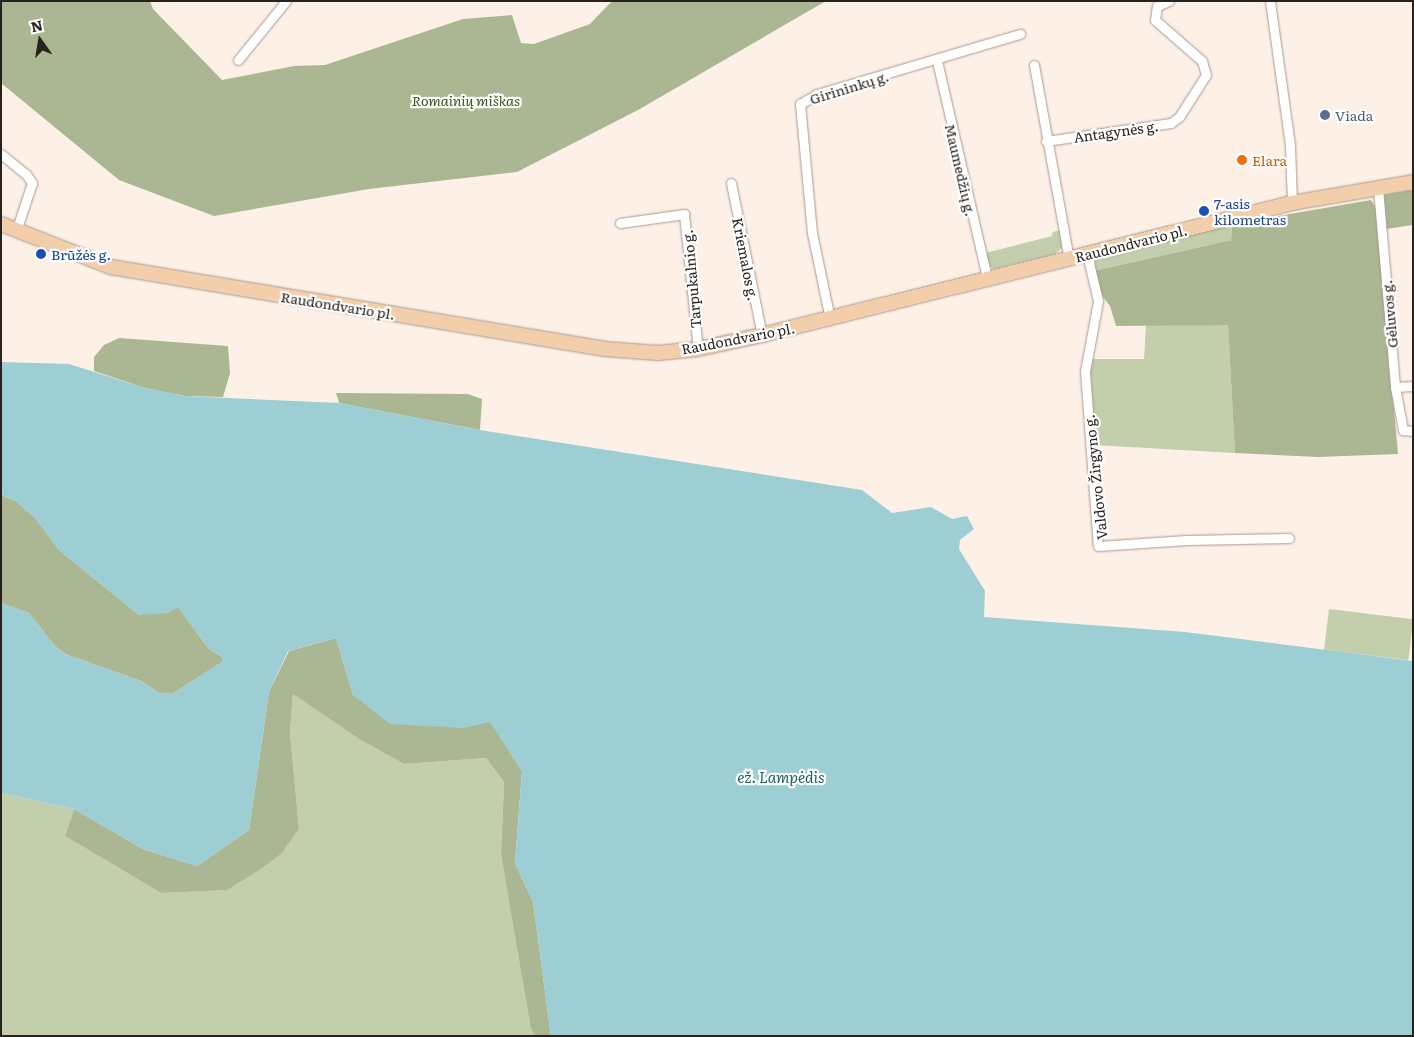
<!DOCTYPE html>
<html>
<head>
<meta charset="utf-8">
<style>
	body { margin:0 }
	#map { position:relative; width:1414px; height:1037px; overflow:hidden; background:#fdf0e7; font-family:Literata,serif }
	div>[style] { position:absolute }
	.green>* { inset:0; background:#c2ceac; transform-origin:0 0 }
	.forest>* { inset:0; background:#aab792 }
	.water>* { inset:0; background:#9dced4 }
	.roads { filter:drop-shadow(0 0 1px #a9998f) drop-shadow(0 0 1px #a9998f) }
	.street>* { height:9px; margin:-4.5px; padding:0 4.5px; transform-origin:4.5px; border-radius:4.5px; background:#fff }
	.primary>* { height:14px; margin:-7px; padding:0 7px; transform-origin:7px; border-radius:7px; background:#f2ceab }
	.dots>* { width:14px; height:14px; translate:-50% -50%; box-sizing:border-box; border:2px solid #fff; border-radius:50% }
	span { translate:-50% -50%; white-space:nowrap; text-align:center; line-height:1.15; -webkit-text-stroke:4.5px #fff; paint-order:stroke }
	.street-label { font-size:14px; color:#28221e }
	.park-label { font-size:14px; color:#415119; font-style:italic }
	.service-label { font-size:14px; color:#4e5e75 }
	.left { translate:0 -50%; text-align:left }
	.food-label { font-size:14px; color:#c56008 }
	.transit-label { font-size:14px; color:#164399 }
	.water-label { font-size:15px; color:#1e6067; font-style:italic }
	.frame { position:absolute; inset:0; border:2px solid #28221e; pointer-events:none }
	.north { position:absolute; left:15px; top:15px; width:50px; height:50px; -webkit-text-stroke:4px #fff; paint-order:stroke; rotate:347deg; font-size:14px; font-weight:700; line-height:20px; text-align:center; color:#28221e }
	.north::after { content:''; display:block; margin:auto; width:18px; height:22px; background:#28221e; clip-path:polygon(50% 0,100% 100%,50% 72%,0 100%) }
</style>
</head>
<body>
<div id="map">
	<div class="green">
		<i style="clip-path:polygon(1232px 224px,1231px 240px,1094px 271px,1095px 259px)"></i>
		<i style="clip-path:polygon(1060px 230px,1062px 248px,1055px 254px,994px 269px,988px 266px,985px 253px,1052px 236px,1053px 232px)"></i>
		<i style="clip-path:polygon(1146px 325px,1228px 325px,1235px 453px,1094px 445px,1089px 359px,1144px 359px)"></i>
		<i style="left:1329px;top:609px;width:85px;height:41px;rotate:7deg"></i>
		<i style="clip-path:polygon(293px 694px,359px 739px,404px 764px,486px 758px,504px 782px,501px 854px,535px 1036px,1px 1036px,1px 793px,74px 809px,65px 836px,161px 893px,226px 890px,282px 853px,299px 829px,290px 733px)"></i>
	</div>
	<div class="forest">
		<i style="clip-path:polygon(1px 1px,150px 1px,153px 9px,222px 80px,294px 66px,325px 65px,463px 19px,512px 15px,521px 43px,534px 44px,590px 24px,612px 1px,826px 1px,638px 110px,517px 172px,369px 189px,214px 216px,119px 180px,1px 83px)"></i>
		<i style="clip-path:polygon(1413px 190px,1413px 225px,1386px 229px,1384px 195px)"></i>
		<i style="clip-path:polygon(1371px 200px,1376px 208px,1398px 454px,1318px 457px,1235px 453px,1228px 325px,1116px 326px,1110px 306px,1100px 293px,1094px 271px,1231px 240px,1232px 224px)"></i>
		<i style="clip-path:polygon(119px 338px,228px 346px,230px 373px,223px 397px,185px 396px,145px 388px,94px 371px,94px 357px,104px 345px)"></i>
		<i style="clip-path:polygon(336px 393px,468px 394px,482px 399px,480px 430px,339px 403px)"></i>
		<i style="clip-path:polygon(1px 495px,16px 501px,36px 519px,59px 550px,139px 615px,178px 607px,209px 649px,222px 657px,222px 662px,172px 694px,159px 693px,141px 681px,65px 654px,54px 645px,29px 613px,1px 603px)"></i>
		<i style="clip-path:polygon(336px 638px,353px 695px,462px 728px,490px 721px,522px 771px,515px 863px,533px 902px,551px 1036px,535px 1036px,531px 1028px,501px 854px,504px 782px,486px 758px,404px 764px,359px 739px,293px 694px,290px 733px,299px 829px,282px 853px,262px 868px,227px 890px,161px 893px,65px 836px,74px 809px,143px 849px,197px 866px,249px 830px,269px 692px,289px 651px)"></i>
	</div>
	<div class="water">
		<i style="clip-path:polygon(1px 362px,69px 364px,145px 388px,185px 396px,339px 403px,480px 430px,862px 490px,892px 513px,931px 507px,952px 519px,967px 516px,974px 529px,960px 540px,959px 549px,985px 591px,984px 617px,1185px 632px,1413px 661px,1413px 1036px,551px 1036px,533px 902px,515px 863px,522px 771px,490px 722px,462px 728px,390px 724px,353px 695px,336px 638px,288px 651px,269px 692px,249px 830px,197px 866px,143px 849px,74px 809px,1px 793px,1px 603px,29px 613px,54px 645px,65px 654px,141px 681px,159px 693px,172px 694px,222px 662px,222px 657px,209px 649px,178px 607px,168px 613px,139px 615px,59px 550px,36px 519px,16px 501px,1px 495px)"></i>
	</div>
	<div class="roads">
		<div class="street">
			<i style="left:1270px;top:1px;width:146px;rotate:82.1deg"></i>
			<i style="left:1290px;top:146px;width:57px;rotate:88deg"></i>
			<i style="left:238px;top:60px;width:76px;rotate:-50.9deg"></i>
			<i style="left:937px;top:61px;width:223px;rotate:77deg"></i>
			<i style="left:1034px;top:65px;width:197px;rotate:79.8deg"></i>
			<i style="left:1046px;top:141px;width:126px;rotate:-8.2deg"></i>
			<i style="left:1171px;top:123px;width:10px;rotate:-37deg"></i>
			<i style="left:1179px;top:117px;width:50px;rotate:-57.3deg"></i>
			<i style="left:1206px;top:75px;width:15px;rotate:-106deg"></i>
			<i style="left:1202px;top:61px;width:62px;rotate:-138.9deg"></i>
			<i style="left:1155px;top:20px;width:14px;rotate:-82deg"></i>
			<i style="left:1157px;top:6px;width:13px;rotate:-23deg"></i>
			<i style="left:1px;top:154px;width:32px;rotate:39deg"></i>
			<i style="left:26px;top:174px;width:11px;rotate:56deg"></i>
			<i style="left:32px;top:183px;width:51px;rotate:108.4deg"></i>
			<i style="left:731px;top:183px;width:155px;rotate:78.5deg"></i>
			<i style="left:1378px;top:188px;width:200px;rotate:85.1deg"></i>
			<i style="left:1395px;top:387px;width:44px;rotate:79.5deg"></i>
			<i style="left:1403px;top:430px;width:10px;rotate:6deg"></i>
			<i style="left:620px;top:223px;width:65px;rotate:-8deg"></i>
			<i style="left:684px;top:214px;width:136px;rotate:84.1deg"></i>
			<i style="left:1087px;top:254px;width:48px;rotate:76.8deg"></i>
			<i style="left:1098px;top:301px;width:71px;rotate:100.5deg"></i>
			<i style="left:1085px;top:371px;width:175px;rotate:85.8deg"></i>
			<i style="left:1098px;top:546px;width:89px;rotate:-3.9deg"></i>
			<i style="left:1187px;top:540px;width:102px;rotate:-1.1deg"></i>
			<i style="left:830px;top:319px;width:88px;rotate:-101.8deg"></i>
			<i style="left:812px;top:233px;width:130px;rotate:-95.3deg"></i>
			<i style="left:800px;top:104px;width:20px;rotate:-30deg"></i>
			<i style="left:817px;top:94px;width:212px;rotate:-16.5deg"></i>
			<i style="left:1395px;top:387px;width:18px;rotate:-3deg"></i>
		</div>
		<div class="primary">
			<i style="left:1px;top:224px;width:118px;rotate:21.4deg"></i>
			<i style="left:111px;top:267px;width:501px;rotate:9.42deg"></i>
			<i style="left:605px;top:349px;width:53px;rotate:4.3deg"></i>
			<i style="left:658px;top:353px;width:40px;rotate:-5.7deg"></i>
			<i style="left:698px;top:349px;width:66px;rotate:-12.3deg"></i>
			<i style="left:762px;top:335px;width:546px;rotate:-13.99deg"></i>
			<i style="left:1292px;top:203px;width:123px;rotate:-9.8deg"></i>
		</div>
	</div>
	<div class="dots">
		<i style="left:1325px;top:115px;background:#5c6f8a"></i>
		<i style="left:1242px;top:160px;background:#e8710a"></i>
		<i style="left:1204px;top:211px;background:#1a4fb4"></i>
		<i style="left:41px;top:254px;background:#1a4fb4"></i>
	</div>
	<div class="street-label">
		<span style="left:849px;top:87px;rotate:-17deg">Girininkų g.</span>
		<span style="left:1116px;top:131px;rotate:-8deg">Antagynės g.</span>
		<span style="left:961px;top:170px;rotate:77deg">Maumedžių g.</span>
		<span style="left:1131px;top:243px;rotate:-14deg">Raudondvario pl.</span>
		<span style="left:746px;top:259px;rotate:79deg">Kriemalos g.</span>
		<span style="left:691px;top:279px;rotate:-95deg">Tarpukalnio g.</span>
		<span style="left:338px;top:305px;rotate:9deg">Raudondvario pl.</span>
		<span style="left:1389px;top:314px;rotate:-95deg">Gėluvos g.</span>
		<span style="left:738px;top:338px;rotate:-11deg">Raudondvario pl.</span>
		<span style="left:1095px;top:477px;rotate:-96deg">Valdovo Žirgyno g.</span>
	</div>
	<div class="park-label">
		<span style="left:466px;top:100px">Romainių miškas</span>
	</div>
	<div class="service-label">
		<span class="left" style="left:1335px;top:115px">Viada</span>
	</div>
	<div class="food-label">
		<span class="left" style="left:1252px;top:160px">Elara</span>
	</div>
	<div class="transit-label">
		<span class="left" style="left:1214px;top:211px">7-asis<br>kilometras</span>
		<span class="left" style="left:51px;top:254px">Brūžės g.</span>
	</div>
	<div class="water-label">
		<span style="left:781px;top:777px">ež. Lampėdis</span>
	</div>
	<div class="frame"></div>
	<div class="north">N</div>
</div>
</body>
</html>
